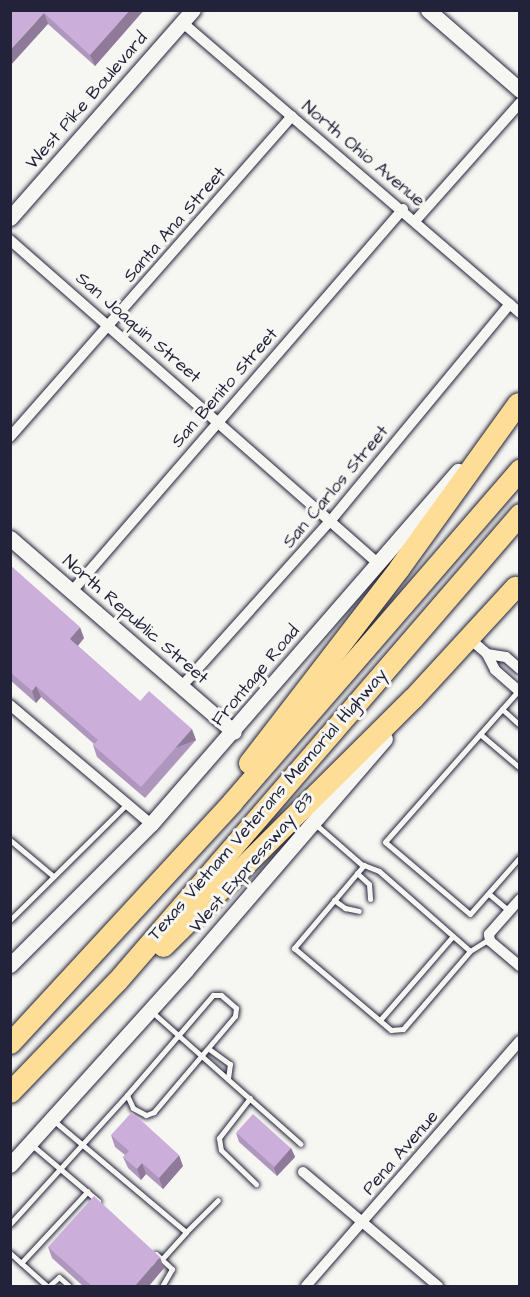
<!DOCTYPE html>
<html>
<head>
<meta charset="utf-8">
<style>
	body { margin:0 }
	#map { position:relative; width:530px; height:1297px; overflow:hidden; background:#f6f6f2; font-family:"Architects Daughter",sans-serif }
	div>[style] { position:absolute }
	.roads { filter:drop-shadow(0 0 2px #22223b) drop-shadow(0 0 2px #22223b) }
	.lane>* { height:5px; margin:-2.5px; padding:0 2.5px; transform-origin:2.5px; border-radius:2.5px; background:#f6f6f2 }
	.street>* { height:10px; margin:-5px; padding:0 5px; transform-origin:5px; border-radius:5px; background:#f6f6f2 }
	.secondary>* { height:15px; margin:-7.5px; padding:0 7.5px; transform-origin:7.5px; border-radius:7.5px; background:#f6f6f2 }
	.highway>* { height:21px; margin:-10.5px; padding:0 10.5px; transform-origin:10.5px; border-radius:10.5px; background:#fedd96 }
	.wall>* { inset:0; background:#af96bc }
	.shaded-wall>* { inset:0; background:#8f7a99; transform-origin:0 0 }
	.building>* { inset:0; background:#ccaedb; transform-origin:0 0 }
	span { translate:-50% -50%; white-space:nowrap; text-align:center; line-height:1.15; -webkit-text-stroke:6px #f6f6f2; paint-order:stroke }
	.street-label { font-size:18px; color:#22223b }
	.frame { position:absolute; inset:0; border:12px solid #22223b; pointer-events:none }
</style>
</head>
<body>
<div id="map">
	<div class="roads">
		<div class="lane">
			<i style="left:518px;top:691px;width:201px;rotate:131.4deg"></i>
			<i style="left:385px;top:842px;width:111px;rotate:40.3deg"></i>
			<i style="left:470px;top:914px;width:76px;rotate:-48.7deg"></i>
			<i style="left:502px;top:709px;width:24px;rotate:42deg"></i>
			<i style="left:480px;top:734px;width:52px;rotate:40.4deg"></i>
			<i style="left:314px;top:823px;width:62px;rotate:41.1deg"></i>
			<i style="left:361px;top:864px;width:19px;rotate:21deg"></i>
			<i style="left:379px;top:871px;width:121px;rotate:41.3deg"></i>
			<i style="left:470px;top:951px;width:22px;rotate:-32deg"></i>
			<i style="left:10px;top:840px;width:56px;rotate:39.9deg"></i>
			<i style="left:364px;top:865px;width:109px;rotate:130.1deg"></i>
			<i style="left:294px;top:948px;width:127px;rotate:40.2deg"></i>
			<i style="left:391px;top:1030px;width:12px;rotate:-5deg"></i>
			<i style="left:403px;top:1029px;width:103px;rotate:-49.3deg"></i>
			<i style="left:357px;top:873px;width:16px;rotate:43deg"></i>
			<i style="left:369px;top:884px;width:15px;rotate:86deg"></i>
			<i style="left:489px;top:894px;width:26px;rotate:40deg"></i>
			<i style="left:334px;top:900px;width:14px;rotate:36deg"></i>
			<i style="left:345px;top:908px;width:14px;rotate:12deg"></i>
			<i style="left:10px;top:920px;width:165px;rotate:-44.8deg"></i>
			<i style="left:213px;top:995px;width:8px"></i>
			<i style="left:221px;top:995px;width:20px;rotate:41deg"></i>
			<i style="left:236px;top:1008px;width:8px;rotate:97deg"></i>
			<i style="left:235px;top:1016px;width:126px;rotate:130.2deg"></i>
			<i style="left:154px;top:1112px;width:9px;rotate:159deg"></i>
			<i style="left:146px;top:1115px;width:15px;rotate:-152deg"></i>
			<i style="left:133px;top:1108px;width:14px;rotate:-115deg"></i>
			<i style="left:127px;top:1095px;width:132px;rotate:-49.3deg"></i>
			<i style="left:151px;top:1011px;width:200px;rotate:41.6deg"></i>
			<i style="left:380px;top:1020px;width:111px;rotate:-49deg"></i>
			<i style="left:209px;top:1049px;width:26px;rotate:36deg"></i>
			<i style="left:230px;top:1064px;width:15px;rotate:98deg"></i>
			<i style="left:250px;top:1098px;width:51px;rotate:127.8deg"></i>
			<i style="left:219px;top:1138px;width:12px;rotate:81deg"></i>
			<i style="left:221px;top:1150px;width:49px;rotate:44.2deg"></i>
			<i style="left:53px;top:1120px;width:174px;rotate:40.1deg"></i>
			<i style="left:186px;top:1232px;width:45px;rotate:-45deg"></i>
			<i style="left:32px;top:1145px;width:87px;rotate:40.3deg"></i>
			<i style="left:10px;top:1224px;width:174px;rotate:-47.8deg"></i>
			<i style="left:10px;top:1253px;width:50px;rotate:41.7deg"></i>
			<i style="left:156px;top:1254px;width:22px;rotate:43deg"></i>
			<i style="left:172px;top:1269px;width:20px;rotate:120deg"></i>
			<i style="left:162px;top:1259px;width:36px;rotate:-48deg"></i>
			<i style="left:21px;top:1263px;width:98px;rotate:-47.1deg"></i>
			<i style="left:49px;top:1286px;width:13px;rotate:-42deg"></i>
			<i style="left:59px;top:1277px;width:13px;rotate:42deg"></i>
		</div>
		<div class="street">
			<i style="left:183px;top:23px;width:445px;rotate:40.7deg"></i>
			<i style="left:416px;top:220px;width:157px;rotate:-48.4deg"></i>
			<i style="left:10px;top:240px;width:490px;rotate:41.3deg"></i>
			<i style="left:10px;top:437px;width:427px;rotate:-48.7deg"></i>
			<i style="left:73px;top:590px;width:504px;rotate:-49.1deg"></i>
			<i style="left:470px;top:639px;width:23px;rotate:41deg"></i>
			<i style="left:487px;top:654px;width:18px;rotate:63deg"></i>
			<i style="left:495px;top:670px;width:33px;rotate:41deg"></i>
			<i style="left:487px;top:654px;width:19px;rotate:9deg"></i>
			<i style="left:506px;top:657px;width:18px;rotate:41deg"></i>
			<i style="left:182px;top:686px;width:224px;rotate:-48.1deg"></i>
			<i style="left:332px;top:519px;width:279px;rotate:-50.4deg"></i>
			<i style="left:10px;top:705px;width:185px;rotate:40.2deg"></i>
			<i style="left:520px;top:899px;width:47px;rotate:131.5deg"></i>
			<i style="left:489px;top:934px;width:7px;rotate:82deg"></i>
			<i style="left:490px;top:941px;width:39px;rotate:40deg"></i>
			<i style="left:303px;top:1172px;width:177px;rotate:40.2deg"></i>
			<i style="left:306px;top:1286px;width:325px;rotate:-48.9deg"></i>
		</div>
		<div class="secondary">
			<i style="left:428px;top:10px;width:122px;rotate:41deg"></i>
			<i style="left:10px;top:218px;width:277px;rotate:-48.7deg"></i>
			<i style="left:10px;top:538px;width:296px;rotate:40.9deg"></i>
			<i style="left:10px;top:965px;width:199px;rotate:-45deg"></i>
			<i style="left:151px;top:824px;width:468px;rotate:-49deg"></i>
			<i style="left:10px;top:1165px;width:263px;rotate:-47.9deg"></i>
			<i style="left:186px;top:970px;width:305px;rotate:-49.3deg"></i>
		</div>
		<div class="highway">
			<i style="left:249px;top:763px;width:246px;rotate:-52.4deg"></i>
			<i style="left:399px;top:568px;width:203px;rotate:-54.2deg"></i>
			<i style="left:163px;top:946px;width:352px;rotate:-44.8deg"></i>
			<i style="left:413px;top:698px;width:151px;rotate:-47.4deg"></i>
			<i style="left:10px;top:1043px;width:328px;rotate:-47.3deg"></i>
			<i style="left:232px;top:802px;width:440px;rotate:-49.1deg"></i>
			<i style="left:10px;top:1092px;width:154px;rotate:-46.1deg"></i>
			<i style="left:117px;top:981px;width:617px;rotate:-49.21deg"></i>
		</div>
	</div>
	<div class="wall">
		<i style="clip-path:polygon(10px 10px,144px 10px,95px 66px,48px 24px)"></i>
		<i style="clip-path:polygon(10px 565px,84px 638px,78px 646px,140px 701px,196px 740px,145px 798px,97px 757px,93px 745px,94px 744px,41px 697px,36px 703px,10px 680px)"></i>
		<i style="clip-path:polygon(236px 1133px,291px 1148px,295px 1157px,277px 1176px,239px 1142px)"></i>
		<i style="clip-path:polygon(111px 1135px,183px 1166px,163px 1189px,146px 1174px,141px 1180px,128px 1168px,123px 1157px,125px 1155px,115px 1147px)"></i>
		<i style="clip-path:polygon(48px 1247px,164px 1268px,148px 1287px,84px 1287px,52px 1258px)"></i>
	</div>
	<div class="shaded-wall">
		<i style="clip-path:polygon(130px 10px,144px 10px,95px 66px,90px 55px)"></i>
		<i style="clip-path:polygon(44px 13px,48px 24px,10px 66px,10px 50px)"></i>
		<i style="clip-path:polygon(80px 627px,84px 638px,74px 650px,70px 639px)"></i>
		<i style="clip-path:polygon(36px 686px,41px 697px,36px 703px,32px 691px)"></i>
		<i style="left:192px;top:729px;width:12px;height:77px;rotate:70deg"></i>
		<i style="clip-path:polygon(291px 1148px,295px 1157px,277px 1176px,274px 1168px)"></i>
		<i style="clip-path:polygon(179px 1155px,183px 1166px,163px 1189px,159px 1178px)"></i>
		<i style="clip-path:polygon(142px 1163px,146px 1174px,141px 1180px,137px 1169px)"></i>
		<i style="clip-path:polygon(160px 1257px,164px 1268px,148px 1287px,134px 1287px)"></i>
	</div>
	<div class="building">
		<i style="clip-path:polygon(10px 10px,130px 10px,90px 55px,44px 13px,10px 50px)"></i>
		<i style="clip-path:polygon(10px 565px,80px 627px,70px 639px,140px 701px,149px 691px,192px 729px,141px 787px,93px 745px,98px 740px,36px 686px,32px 691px,10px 672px)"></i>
		<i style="clip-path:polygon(132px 1112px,179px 1155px,159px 1178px,142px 1163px,137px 1169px,123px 1157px,129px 1151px,111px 1135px)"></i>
		<i style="left:253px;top:1114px;width:51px;height:25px;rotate:42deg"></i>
		<i style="clip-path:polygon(94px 1196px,160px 1257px,134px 1287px,93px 1287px,48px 1247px)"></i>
	</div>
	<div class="street-label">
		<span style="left:87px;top:101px;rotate:-49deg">West Pike Boulevard</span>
		<span style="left:363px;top:154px;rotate:40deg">North Ohio Avenue</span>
		<span style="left:175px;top:225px;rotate:-49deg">Santa Ana Street</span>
		<span style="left:138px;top:328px;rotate:41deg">San Joaquin Street</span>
		<span style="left:225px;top:388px;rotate:-49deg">San Benito Street</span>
		<span style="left:336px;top:487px;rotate:-50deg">San Carlos Street</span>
		<span style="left:135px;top:620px;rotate:41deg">North Republic Street</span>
		<span style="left:256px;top:676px;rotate:-50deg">Frontage Road</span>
		<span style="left:268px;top:805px;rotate:-49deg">Texas Vietnam Veterans Memorial Highway</span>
		<span style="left:252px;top:863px;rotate:-49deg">West Expressway 83</span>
		<span style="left:401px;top:1153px;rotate:-49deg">Pena Avenue</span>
	</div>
	<div class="frame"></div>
</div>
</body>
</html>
